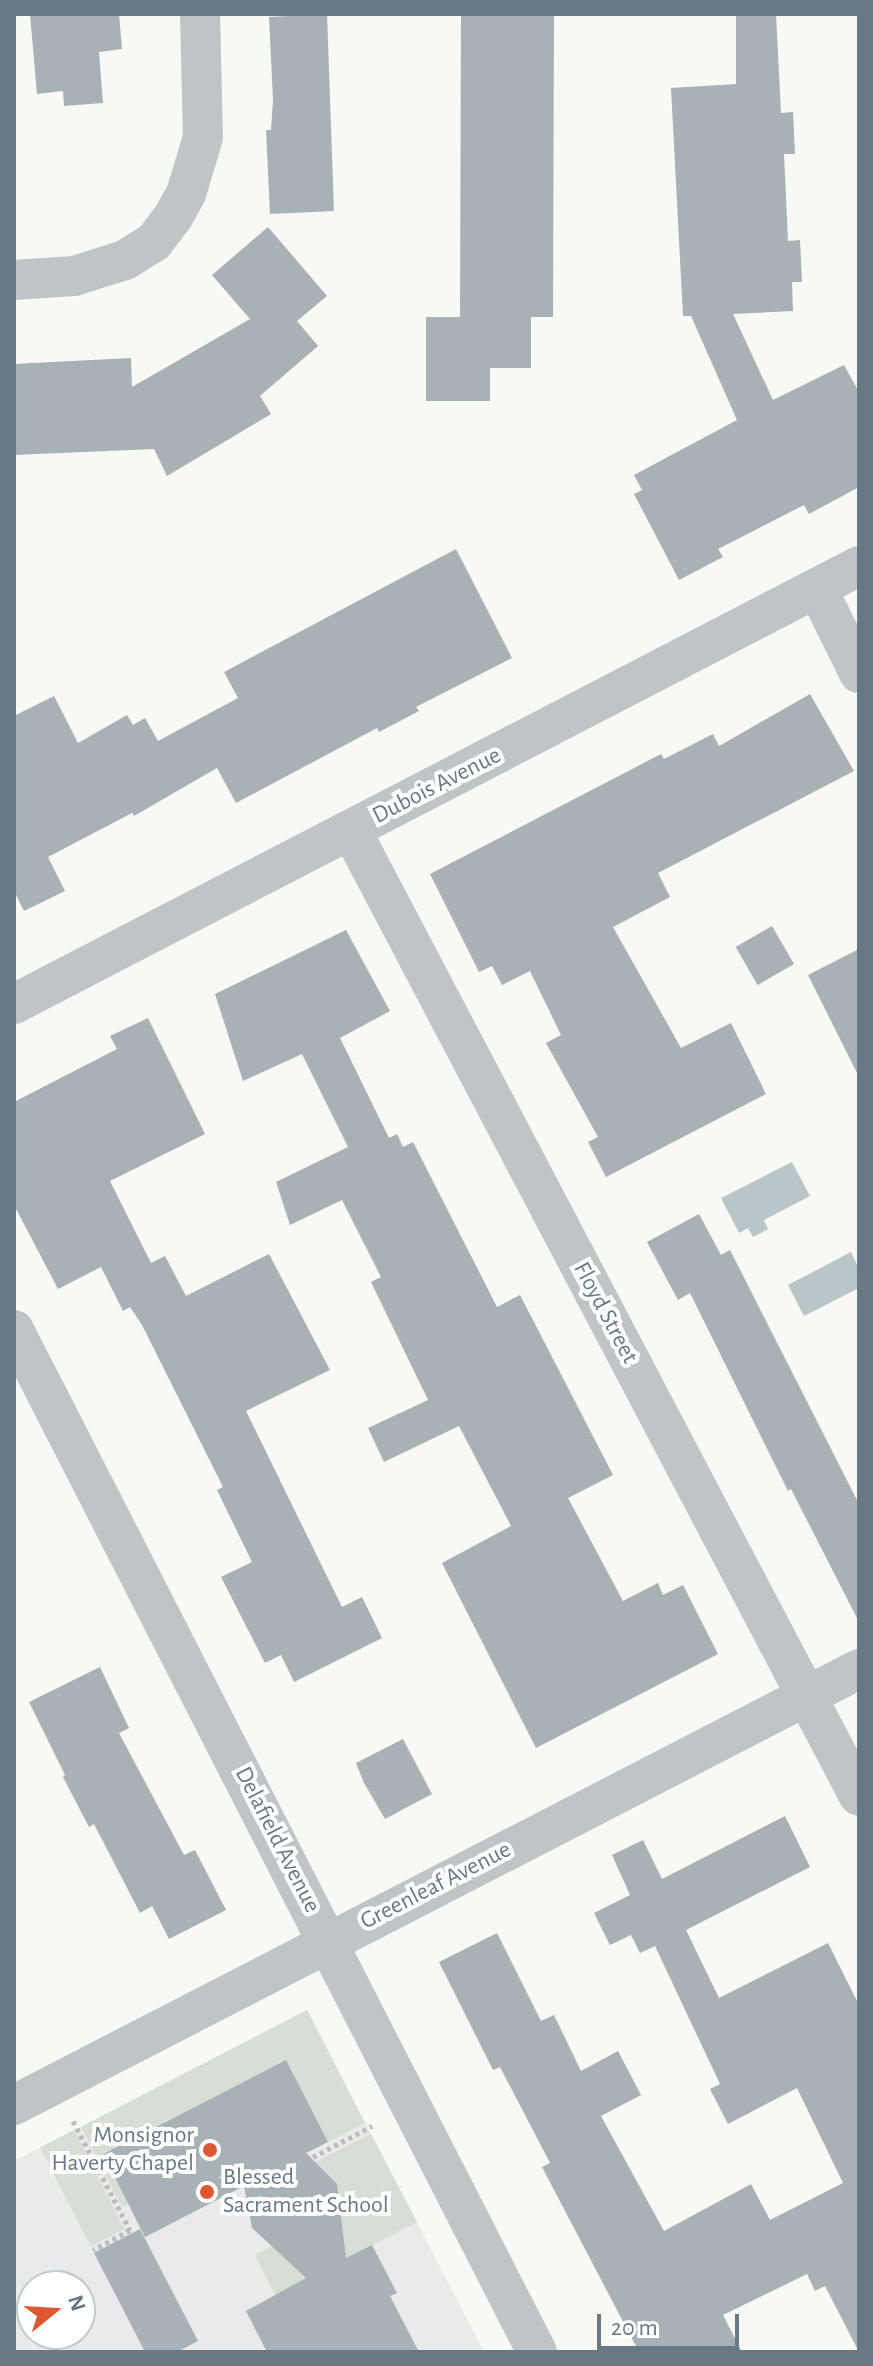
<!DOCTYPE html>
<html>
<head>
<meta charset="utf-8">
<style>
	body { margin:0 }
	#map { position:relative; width:873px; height:2366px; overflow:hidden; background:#f8f8f5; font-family:"Alegreya Sans",sans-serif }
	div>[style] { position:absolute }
	.built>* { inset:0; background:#e9eae9 }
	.green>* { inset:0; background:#d8ddd5; transform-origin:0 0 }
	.water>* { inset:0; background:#bac5ca }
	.building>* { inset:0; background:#a8b1b6; transform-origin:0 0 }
	.path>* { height:5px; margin-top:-2.5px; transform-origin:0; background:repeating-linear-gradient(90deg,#babdbf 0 4px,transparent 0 8px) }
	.minor>* { height:40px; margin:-20px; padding:0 20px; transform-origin:20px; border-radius:20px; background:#bfc4c7 }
	.dots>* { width:22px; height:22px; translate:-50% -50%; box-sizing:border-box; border:4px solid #fff; border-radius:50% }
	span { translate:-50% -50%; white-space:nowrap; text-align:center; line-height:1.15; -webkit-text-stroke:8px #fff; paint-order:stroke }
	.street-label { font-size:24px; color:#687985 }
	.poi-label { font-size:24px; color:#687985 }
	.right { translate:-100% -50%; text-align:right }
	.left { translate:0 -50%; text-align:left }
	.frame { position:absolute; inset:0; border:16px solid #687985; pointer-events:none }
	.north { position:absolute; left:16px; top:2270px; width:80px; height:80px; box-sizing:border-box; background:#fff; border:2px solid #c3c9ce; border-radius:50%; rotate:72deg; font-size:22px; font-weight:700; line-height:32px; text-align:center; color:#687985 }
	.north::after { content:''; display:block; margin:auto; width:28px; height:36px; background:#de5730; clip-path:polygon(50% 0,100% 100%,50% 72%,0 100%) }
	.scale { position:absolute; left:597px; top:2314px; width:142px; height:36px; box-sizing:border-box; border:4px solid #687985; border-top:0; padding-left:10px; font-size:24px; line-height:28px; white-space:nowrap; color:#687985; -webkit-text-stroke:6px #fff; paint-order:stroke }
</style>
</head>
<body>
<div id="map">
	<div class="built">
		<i style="clip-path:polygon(evenodd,307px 2010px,484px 2352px,14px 2352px,14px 2161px,307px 2010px,32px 2286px,80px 2286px,80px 2334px,32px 2334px,32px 2286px)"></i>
	</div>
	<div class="green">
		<i style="clip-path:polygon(307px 2010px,365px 2123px,328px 2142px,286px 2060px,103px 2153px,128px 2204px,122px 2207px,81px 2127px)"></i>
		<i style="left:74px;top:2130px;width:111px;height:38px;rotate:63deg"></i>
		<i style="clip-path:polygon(371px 2134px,417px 2222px,275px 2295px,255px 2255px,340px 2212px,337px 2184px,315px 2162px)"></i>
	</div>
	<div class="water">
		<i style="clip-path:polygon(792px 1162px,810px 1196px,764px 1220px,768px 1229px,753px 1237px,748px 1228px,739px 1233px,721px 1198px)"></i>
		<i style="clip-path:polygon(851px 1252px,859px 1269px,859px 1288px,804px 1316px,788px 1285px)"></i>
	</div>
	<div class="building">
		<i style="clip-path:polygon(30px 14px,119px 14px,122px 49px,99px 52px,103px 103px,64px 106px,63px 91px,37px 94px)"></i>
		<i style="clip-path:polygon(327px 14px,334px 211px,270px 214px,266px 130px,271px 130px,273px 100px,269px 17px)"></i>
		<i style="clip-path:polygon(461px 14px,554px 14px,553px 317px,531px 317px,531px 368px,490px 368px,490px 401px,426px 401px,426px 317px,460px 317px)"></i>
		<i style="clip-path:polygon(736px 14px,776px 14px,781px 113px,793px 112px,795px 154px,784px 154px,788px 241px,800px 240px,802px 282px,792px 282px,793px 311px,733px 314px,773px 400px,844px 365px,859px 392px,859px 487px,809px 514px,804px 505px,718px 549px,723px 557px,679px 580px,634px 494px,642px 490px,634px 475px,737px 420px,691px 316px,683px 316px,671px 88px,736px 84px)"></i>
		<i style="clip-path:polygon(268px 227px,327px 296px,297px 321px,318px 346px,260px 396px,271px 414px,167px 476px,154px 449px,14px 455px,14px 364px,131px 358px,132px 387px,250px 319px,212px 275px)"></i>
		<i style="clip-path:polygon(456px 549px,512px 658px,416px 707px,419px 711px,379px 732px,377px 728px,236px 803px,217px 768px,134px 816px,132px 813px,48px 857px,65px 891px,24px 911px,14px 891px,14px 716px,54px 696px,78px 743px,127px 715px,133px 725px,145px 718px,158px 741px,238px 698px,224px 672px)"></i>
		<i style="clip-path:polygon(810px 694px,854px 771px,658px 873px,670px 897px,613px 927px,681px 1048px,731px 1023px,766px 1094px,606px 1177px,588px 1142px,598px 1137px,546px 1043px,561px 1035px,530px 971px,502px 985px,492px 966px,479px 972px,430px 874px,661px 754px,664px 759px,713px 734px,719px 746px)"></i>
		<i style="left:772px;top:926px;width:44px;height:42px;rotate:60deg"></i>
		<i style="clip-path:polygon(346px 930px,390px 1011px,340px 1038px,389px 1138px,397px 1134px,403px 1147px,413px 1142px,497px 1307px,520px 1295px,613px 1475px,568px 1498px,623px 1601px,658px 1583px,663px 1595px,683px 1585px,718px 1654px,536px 1748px,442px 1563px,511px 1526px,459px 1426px,384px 1462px,368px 1428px,428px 1400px,371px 1282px,381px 1277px,342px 1200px,290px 1225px,276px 1182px,348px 1147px,302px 1054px,243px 1081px,215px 994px)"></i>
		<i style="clip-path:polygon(859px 949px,859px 1077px,808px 975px)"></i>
		<i style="clip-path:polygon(148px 1018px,205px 1134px,110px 1181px,151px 1263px,165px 1256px,186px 1296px,269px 1254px,330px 1370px,246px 1411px,342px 1607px,362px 1597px,382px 1638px,294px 1682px,281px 1655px,265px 1663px,221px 1577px,252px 1562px,217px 1490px,223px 1487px,142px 1325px,130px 1307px,123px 1311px,101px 1267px,58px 1289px,14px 1205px,14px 1102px,117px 1049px,110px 1036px)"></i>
		<i style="clip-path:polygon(699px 1214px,721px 1255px,730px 1250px,859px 1504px,859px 1622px,791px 1489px,788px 1491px,690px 1293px,678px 1300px,647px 1242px)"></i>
		<i style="clip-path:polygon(100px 1667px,129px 1728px,119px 1733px,184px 1855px,195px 1850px,226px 1910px,169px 1939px,152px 1906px,140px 1913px,94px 1824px,89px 1827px,63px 1777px,65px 1775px,29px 1702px)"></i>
		<i style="clip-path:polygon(403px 1739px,432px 1794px,385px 1819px,364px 1783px,356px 1763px)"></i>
		<i style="clip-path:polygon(785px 1816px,810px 1867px,686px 1930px,719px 1998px,828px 1943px,859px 2005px,859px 2352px,825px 2286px,815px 2291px,807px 2274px,723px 2315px,742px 2352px,639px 2352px,542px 2167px,550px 2163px,500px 2067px,493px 2070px,439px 1962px,497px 1933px,541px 2021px,554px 2015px,581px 2071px,618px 2051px,641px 2095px,601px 2116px,664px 2231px,751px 2184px,770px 2220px,843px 2183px,797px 2088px,728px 2124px,710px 2089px,720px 2084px,655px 1946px,640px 1953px,631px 1935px,610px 1945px,594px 1913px,630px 1895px,612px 1855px,643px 1840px,662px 1879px)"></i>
		<i style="clip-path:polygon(286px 2060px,328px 2142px,306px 2153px,337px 2184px,346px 2258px,372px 2245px,397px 2293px,390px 2296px,419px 2352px,267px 2352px,246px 2311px,306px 2278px,252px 2228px,244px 2186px,145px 2237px,103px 2154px)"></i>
		<i style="clip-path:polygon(140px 2229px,198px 2341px,177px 2352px,145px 2352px,94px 2253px)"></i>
	</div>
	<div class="path">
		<i style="left:73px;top:2121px;width:123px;rotate:62.4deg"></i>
		<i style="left:130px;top:2230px;width:42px;rotate:151.6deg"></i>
		<i style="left:313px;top:2157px;width:67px;rotate:-27.7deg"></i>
	</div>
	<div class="minor">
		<i style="left:14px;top:280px;width:60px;rotate:-3.8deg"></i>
		<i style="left:74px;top:276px;width:53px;rotate:-17.4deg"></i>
		<i style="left:125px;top:260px;width:34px;rotate:-32deg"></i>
		<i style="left:154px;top:242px;width:31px;rotate:-53deg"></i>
		<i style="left:173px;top:217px;width:26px;rotate:-61deg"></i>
		<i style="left:186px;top:194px;width:59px;rotate:-73.4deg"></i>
		<i style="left:203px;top:137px;width:123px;rotate:-91.4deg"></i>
		<i style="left:817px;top:588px;width:95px;rotate:63.7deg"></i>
		<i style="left:351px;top:830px;width:1091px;rotate:62.26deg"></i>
		<i style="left:14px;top:1004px;width:952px;rotate:-27.4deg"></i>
		<i style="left:14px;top:1330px;width:1148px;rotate:62.9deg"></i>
		<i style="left:14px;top:2105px;width:951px;rotate:-27.29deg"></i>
	</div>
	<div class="dots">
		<i style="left:210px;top:2150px;background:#de5730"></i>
		<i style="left:207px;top:2192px;background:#de5730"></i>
	</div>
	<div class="street-label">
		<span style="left:437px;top:786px;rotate:-27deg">Dubois Avenue</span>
		<span style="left:605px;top:1313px;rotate:62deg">Floyd Street</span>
		<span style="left:277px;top:1840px;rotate:63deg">Delafield Avenue</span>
		<span style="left:436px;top:1886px;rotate:-27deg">Greenleaf Avenue</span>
	</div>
	<div class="poi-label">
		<span class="right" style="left:194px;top:2150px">Monsignor<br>Haverty Chapel</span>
		<span class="left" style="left:223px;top:2192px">Blessed<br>Sacrament School</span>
	</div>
	<div class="frame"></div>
	<div class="north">N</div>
	<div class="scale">20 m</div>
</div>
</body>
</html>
